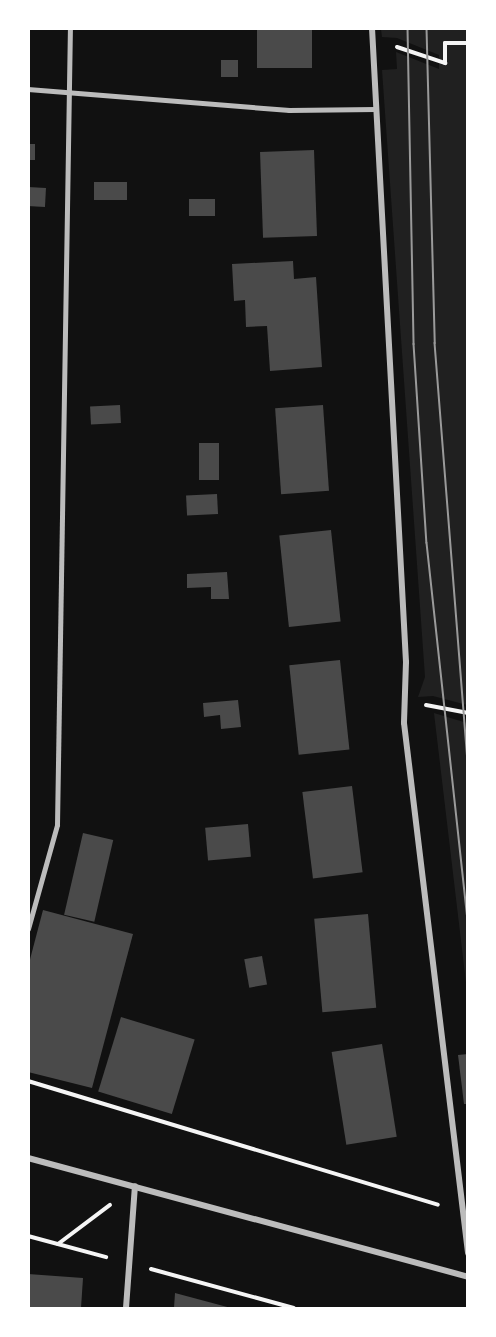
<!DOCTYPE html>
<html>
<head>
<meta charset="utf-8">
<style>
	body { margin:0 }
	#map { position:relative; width:496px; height:1337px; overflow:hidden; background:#111; font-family:Arial,sans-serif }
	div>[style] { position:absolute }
	.green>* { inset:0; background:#202020 }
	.building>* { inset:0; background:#4a4a4a; transform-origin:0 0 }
	.path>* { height:4px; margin:-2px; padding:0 2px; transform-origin:2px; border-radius:2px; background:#f5f5f5 }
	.service>* { height:4.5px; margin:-2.25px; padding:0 2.25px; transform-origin:2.25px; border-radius:2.25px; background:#bcbcbc }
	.minor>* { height:6px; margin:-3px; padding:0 3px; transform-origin:3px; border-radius:3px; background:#bcbcbc }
	.tram>* { height:1.5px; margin:-0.75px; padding:0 0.75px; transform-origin:0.75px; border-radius:0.75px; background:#9a9a9a }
	span { translate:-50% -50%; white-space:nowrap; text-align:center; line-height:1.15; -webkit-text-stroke:5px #fff; paint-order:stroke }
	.frame { position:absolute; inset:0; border:30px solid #fff; pointer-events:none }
</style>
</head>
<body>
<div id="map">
	<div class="green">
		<i style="clip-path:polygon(381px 29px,467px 29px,467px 705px,433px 696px,418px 697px,425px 677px,382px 70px,397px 69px,396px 52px,439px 69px,439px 55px,397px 38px,382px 37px)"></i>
		<i style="clip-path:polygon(434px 713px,467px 723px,467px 991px)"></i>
	</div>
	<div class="building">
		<i style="left:257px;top:28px;width:55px;height:40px"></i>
		<i style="left:221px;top:60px;width:17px;height:17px"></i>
		<i style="left:28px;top:144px;width:7px;height:16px"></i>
		<i style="left:314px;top:150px;width:86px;height:54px;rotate:88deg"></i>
		<i style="left:94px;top:182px;width:33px;height:18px"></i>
		<i style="left:28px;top:187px;width:18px;height:19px;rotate:3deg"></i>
		<i style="left:215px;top:199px;width:17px;height:26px;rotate:90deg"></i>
		<i style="clip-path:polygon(293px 261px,294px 279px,316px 277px,322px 367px,270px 371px,267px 326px,246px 327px,245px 300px,234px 301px,232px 264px)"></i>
		<i style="left:120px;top:405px;width:18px;height:30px;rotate:87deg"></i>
		<i style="left:323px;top:405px;width:86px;height:48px;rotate:86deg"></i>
		<i style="left:199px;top:443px;width:20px;height:37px"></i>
		<i style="left:217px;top:494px;width:20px;height:31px;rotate:87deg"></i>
		<i style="left:331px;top:530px;width:92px;height:52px;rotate:84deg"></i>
		<i style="clip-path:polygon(227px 572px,229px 599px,211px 599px,211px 587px,187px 588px,187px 574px)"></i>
		<i style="left:340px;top:660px;width:90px;height:51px;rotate:84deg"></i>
		<i style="clip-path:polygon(238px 700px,241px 727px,221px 729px,220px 715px,204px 717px,203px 703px)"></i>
		<i style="left:352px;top:786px;width:87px;height:50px;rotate:83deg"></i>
		<i style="left:248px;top:824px;width:33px;height:43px;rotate:85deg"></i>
		<i style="left:83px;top:833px;width:31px;height:84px;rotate:13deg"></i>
		<i style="clip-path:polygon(43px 910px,133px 934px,92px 1088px,28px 1072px,28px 967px)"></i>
		<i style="left:368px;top:914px;width:94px;height:54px;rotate:85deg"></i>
		<i style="left:262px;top:956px;width:29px;height:18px;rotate:80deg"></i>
		<i style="left:121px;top:1017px;width:77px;height:78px;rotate:17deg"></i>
		<i style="left:382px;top:1044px;width:94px;height:51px;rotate:81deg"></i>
		<i style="clip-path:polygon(468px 1054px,468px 1104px,464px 1104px,458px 1055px)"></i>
		<i style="clip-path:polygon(28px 1274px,83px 1278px,81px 1308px,28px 1308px)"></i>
		<i style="clip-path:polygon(175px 1293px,231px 1308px,174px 1308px)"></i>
	</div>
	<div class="path">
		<i style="left:397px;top:47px;width:51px;rotate:18.4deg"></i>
		<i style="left:445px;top:63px;width:20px;rotate:-90deg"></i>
		<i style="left:445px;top:43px;width:23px"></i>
		<i style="left:426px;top:705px;width:43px;rotate:10.8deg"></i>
		<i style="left:28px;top:1081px;width:428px;rotate:16.8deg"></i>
		<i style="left:28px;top:1236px;width:81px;rotate:15.1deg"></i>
		<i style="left:58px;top:1244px;width:65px;rotate:-36.9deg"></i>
		<i style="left:151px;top:1269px;width:148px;rotate:15.3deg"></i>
	</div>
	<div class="service">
		<i style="left:28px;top:89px;width:262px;rotate:4.6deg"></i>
		<i style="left:289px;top:110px;width:86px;rotate:-0.7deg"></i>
		<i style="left:28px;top:929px;width:108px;rotate:-74.4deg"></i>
		<i style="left:57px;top:825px;width:797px;rotate:-89.07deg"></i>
	</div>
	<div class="minor">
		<i style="left:372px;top:28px;width:635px;rotate:86.93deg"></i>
		<i style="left:406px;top:662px;width:61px;rotate:91.9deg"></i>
		<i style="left:404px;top:723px;width:534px;rotate:83.11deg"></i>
		<i style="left:28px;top:1158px;width:456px;rotate:15.1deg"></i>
		<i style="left:126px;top:1308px;width:122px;rotate:-85.8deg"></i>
	</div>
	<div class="tram">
		<i style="left:408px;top:28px;width:316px;rotate:88.9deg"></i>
		<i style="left:414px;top:344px;width:199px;rotate:86.3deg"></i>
		<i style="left:427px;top:543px;width:382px;rotate:83.8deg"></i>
		<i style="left:427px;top:28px;width:315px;rotate:88.5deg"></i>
		<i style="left:435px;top:343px;width:420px;rotate:85.5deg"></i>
	</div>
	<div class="frame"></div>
</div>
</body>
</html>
